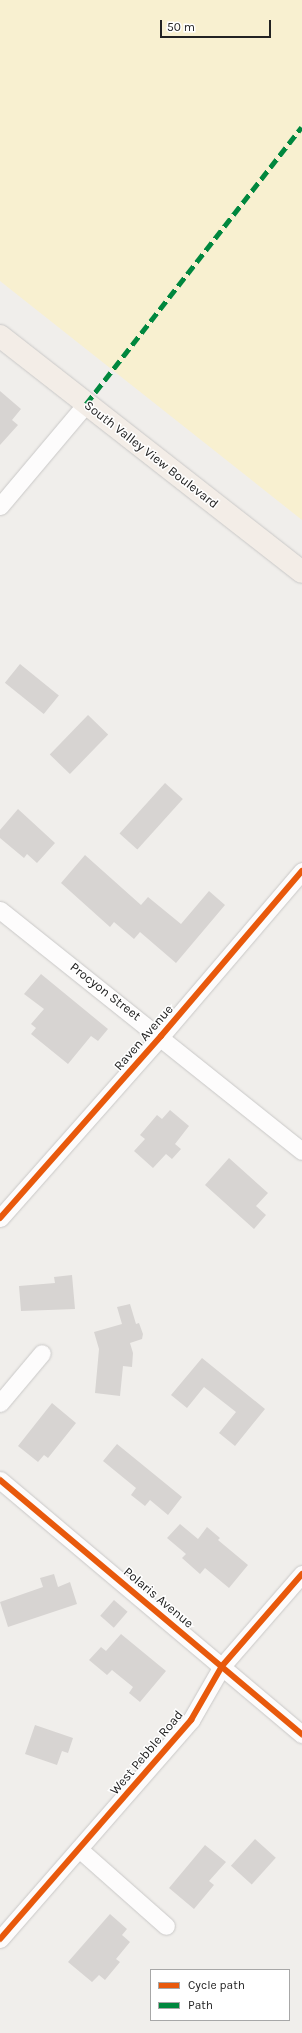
<!DOCTYPE html>
<html>
<head>
<meta charset="utf-8">
<style>
	body { margin:0 }
	#map { position:relative; width:302px; height:2033px; overflow:hidden; background:#f0eeeb; font-family:Karla,sans-serif }
	div>[style] { position:absolute }
	.sand>* { inset:0; background:#f8f0d0 }
	.building>* { inset:0; background:#d7d4d2; transform-origin:0 0 }
	.roads { filter:drop-shadow(0 0 1px #c9c8c7) drop-shadow(0 0 1px #c9c8c7) }
	.minor>* { height:17px; margin:-8.5px; padding:0 8.5px; transform-origin:8.5px; border-radius:8.5px; background:#fdfcfc }
	.major>* { height:22px; margin:-11px; padding:0 11px; transform-origin:11px; border-radius:11px; background:#f3ede7 }
	.quiet>* { height:5px; margin-top:-2.5px; transform-origin:0; background:repeating-linear-gradient(90deg,#00873e 0 10px,transparent 0 15px) }
	.cycleway>* { height:6px; margin:-3px; padding:0 3px; transform-origin:3px; border-radius:3px; background:#e8590c }
	span { translate:-50% -50%; white-space:nowrap; text-align:center; line-height:1.15; -webkit-text-stroke:3px #fff; paint-order:stroke }
	.street-label { font-size:13px; color:#222 }
	.legend { position:absolute; left:150px; top:1969px; width:140px; height:52px; box-sizing:border-box; background:#fff; border:1px solid #a7a7a7; margin:0; padding:5px 7px; list-style:none; font-size:12px; color:#222 }
	.legend li { display:flex; align-items:center; gap:8px; height:20px }
	.legend b { width:20px; border:1px solid #a7a7a7 }
	.scale { position:absolute; left:160px; top:20px; width:111px; height:18px; box-sizing:border-box; border:2px solid #222; border-top:0; padding-left:5px; font-size:12px; line-height:14px; white-space:nowrap; color:#222; -webkit-text-stroke:3px #fff; paint-order:stroke }
</style>
</head>
<body>
<div id="map">
	<div class="sand">
		<i style="clip-path:polygon(0 0,302px 0,302px 520px,0 281px)"></i>
	</div>
	<div class="building">
		<i style="clip-path:polygon(0 391px,21px 409px,12px 420px,18px 425px,0 445px)"></i>
		<i style="left:20px;top:664px;width:50px;height:24px;rotate:39deg"></i>
		<i style="left:88px;top:715px;width:28px;height:55px;rotate:44deg"></i>
		<i style="left:165px;top:783px;width:24px;height:68px;rotate:42deg"></i>
		<i style="clip-path:polygon(18px 809px,55px 843px,37px 863px,27px 854px,24px 858px,0 838px,0 830px)"></i>
		<i style="clip-path:polygon(85px 855px,141px 905px,148px 897px,181px 924px,209px 891px,225px 905px,176px 963px,140px 932px,134px 939px,114px 922px,110px 927px,61px 883px)"></i>
		<i style="clip-path:polygon(41px 974px,108px 1029px,98px 1041px,91px 1036px,68px 1064px,31px 1034px,36px 1028px,31px 1024px,44px 1009px,24px 994px)"></i>
		<i style="clip-path:polygon(170px 1110px,189px 1126px,175px 1144px,181px 1149px,172px 1159px,166px 1154px,153px 1168px,134px 1151px,145px 1139px,140px 1135px,157px 1115px,162px 1119px)"></i>
		<i style="clip-path:polygon(229px 1158px,268px 1193px,256px 1206px,266px 1215px,254px 1229px,205px 1185px)"></i>
		<i style="clip-path:polygon(72px 1275px,75px 1309px,21px 1311px,19px 1286px,55px 1283px,54px 1277px)"></i>
		<i style="clip-path:polygon(130px 1304px,136px 1324px,139px 1323px,143px 1334px,142px 1339px,130px 1343px,133px 1353px,132px 1367px,123px 1366px,120px 1396px,95px 1393px,99px 1349px,94px 1332px,122px 1324px,117px 1307px)"></i>
		<i style="clip-path:polygon(202px 1358px,265px 1409px,235px 1446px,219px 1433px,236px 1412px,204px 1387px,187px 1408px,171px 1395px)"></i>
		<i style="clip-path:polygon(52px 1403px,76px 1423px,48px 1458px,44px 1455px,38px 1462px,18px 1446px)"></i>
		<i style="clip-path:polygon(117px 1444px,182px 1497px,168px 1515px,150px 1500px,145px 1506px,131px 1495px,136px 1488px,103px 1461px)"></i>
		<i style="clip-path:polygon(180px 1524px,198px 1539px,207px 1527px,220px 1538px,218px 1540px,248px 1565px,229px 1588px,205px 1568px,200px 1574px,182px 1558px,186px 1554px,167px 1538px)"></i>
		<i style="clip-path:polygon(54px 1574px,58px 1587px,70px 1582px,77px 1604px,8px 1627px,0 1602px,43px 1587px,40px 1578px)"></i>
		<i style="left:114px;top:1600px;width:18px;height:21px;rotate:41deg"></i>
		<i style="clip-path:polygon(121px 1634px,166px 1671px,140px 1702px,129px 1693px,133px 1687px,112px 1670px,107px 1675px,89px 1660px,101px 1647px,106px 1651px)"></i>
		<i style="clip-path:polygon(35px 1725px,73px 1738px,68px 1753px,62px 1751px,57px 1765px,25px 1754px)"></i>
		<i style="left:255px;top:1839px;width:28px;height:36px;rotate:42deg"></i>
		<i style="clip-path:polygon(205px 1845px,226px 1862px,209px 1881px,214px 1885px,194px 1909px,169px 1888px)"></i>
		<i style="clip-path:polygon(110px 1914px,127px 1929px,122px 1935px,130px 1942px,116px 1959px,120px 1962px,105px 1980px,99px 1975px,92px 1982px,68px 1962px)"></i>
	</div>
	<div class="roads">
		<div class="minor">
			<i style="left:0;top:506px;width:133px;rotate:-49.9deg"></i>
			<i style="left:0;top:910px;width:386px;rotate:38.6deg"></i>
			<i style="left:0;top:1218px;width:243px;rotate:-48.5deg"></i>
			<i style="left:161px;top:1036px;width:217px;rotate:-49.5deg"></i>
			<i style="left:0;top:1403px;width:65px;rotate:-50deg"></i>
			<i style="left:0;top:1480px;width:395px;rotate:40.1deg"></i>
			<i style="left:79px;top:1849px;width:116px;rotate:41.5deg"></i>
			<i style="left:0;top:1939px;width:291px;rotate:-48.9deg"></i>
			<i style="left:191px;top:1720px;width:62px;rotate:-60.1deg"></i>
			<i style="left:222px;top:1666px;width:122px;rotate:-49deg"></i>
		</div>
		<div class="major">
			<i style="left:0;top:336px;width:383px;rotate:38deg"></i>
		</div>
	</div>
	<div class="quiet">
		<i style="left:86px;top:404px;width:351px;rotate:-52.1deg"></i>
	</div>
	<div class="cycleway">
		<i style="left:0;top:1218px;width:243px;rotate:-48.5deg"></i>
		<i style="left:161px;top:1036px;width:217px;rotate:-49.5deg"></i>
		<i style="left:0;top:1480px;width:395px;rotate:40.1deg"></i>
		<i style="left:0;top:1939px;width:291px;rotate:-48.9deg"></i>
		<i style="left:191px;top:1720px;width:62px;rotate:-60.1deg"></i>
		<i style="left:222px;top:1666px;width:122px;rotate:-49deg"></i>
	</div>
	<div class="street-label">
		<span style="left:151px;top:455px;rotate:38deg">South Valley View Boulevard</span>
		<span style="left:105px;top:992px;rotate:38deg">Procyon Street</span>
		<span style="left:144px;top:1038px;rotate:-49deg">Raven Avenue</span>
		<span style="left:158px;top:1598px;rotate:40deg">Polaris Avenue</span>
		<span style="left:147px;top:1753px;rotate:-50deg">West Pebble Road</span>
	</div>
	<ul class="legend">
	<li><b style="height:5px;background:#e8590c"></b>Cycle path</li>
	<li><b style="height:5px;background:#00873e"></b>Path</li>
	</ul>
	<div class="scale">50 m</div>
</div>
</body>
</html>
